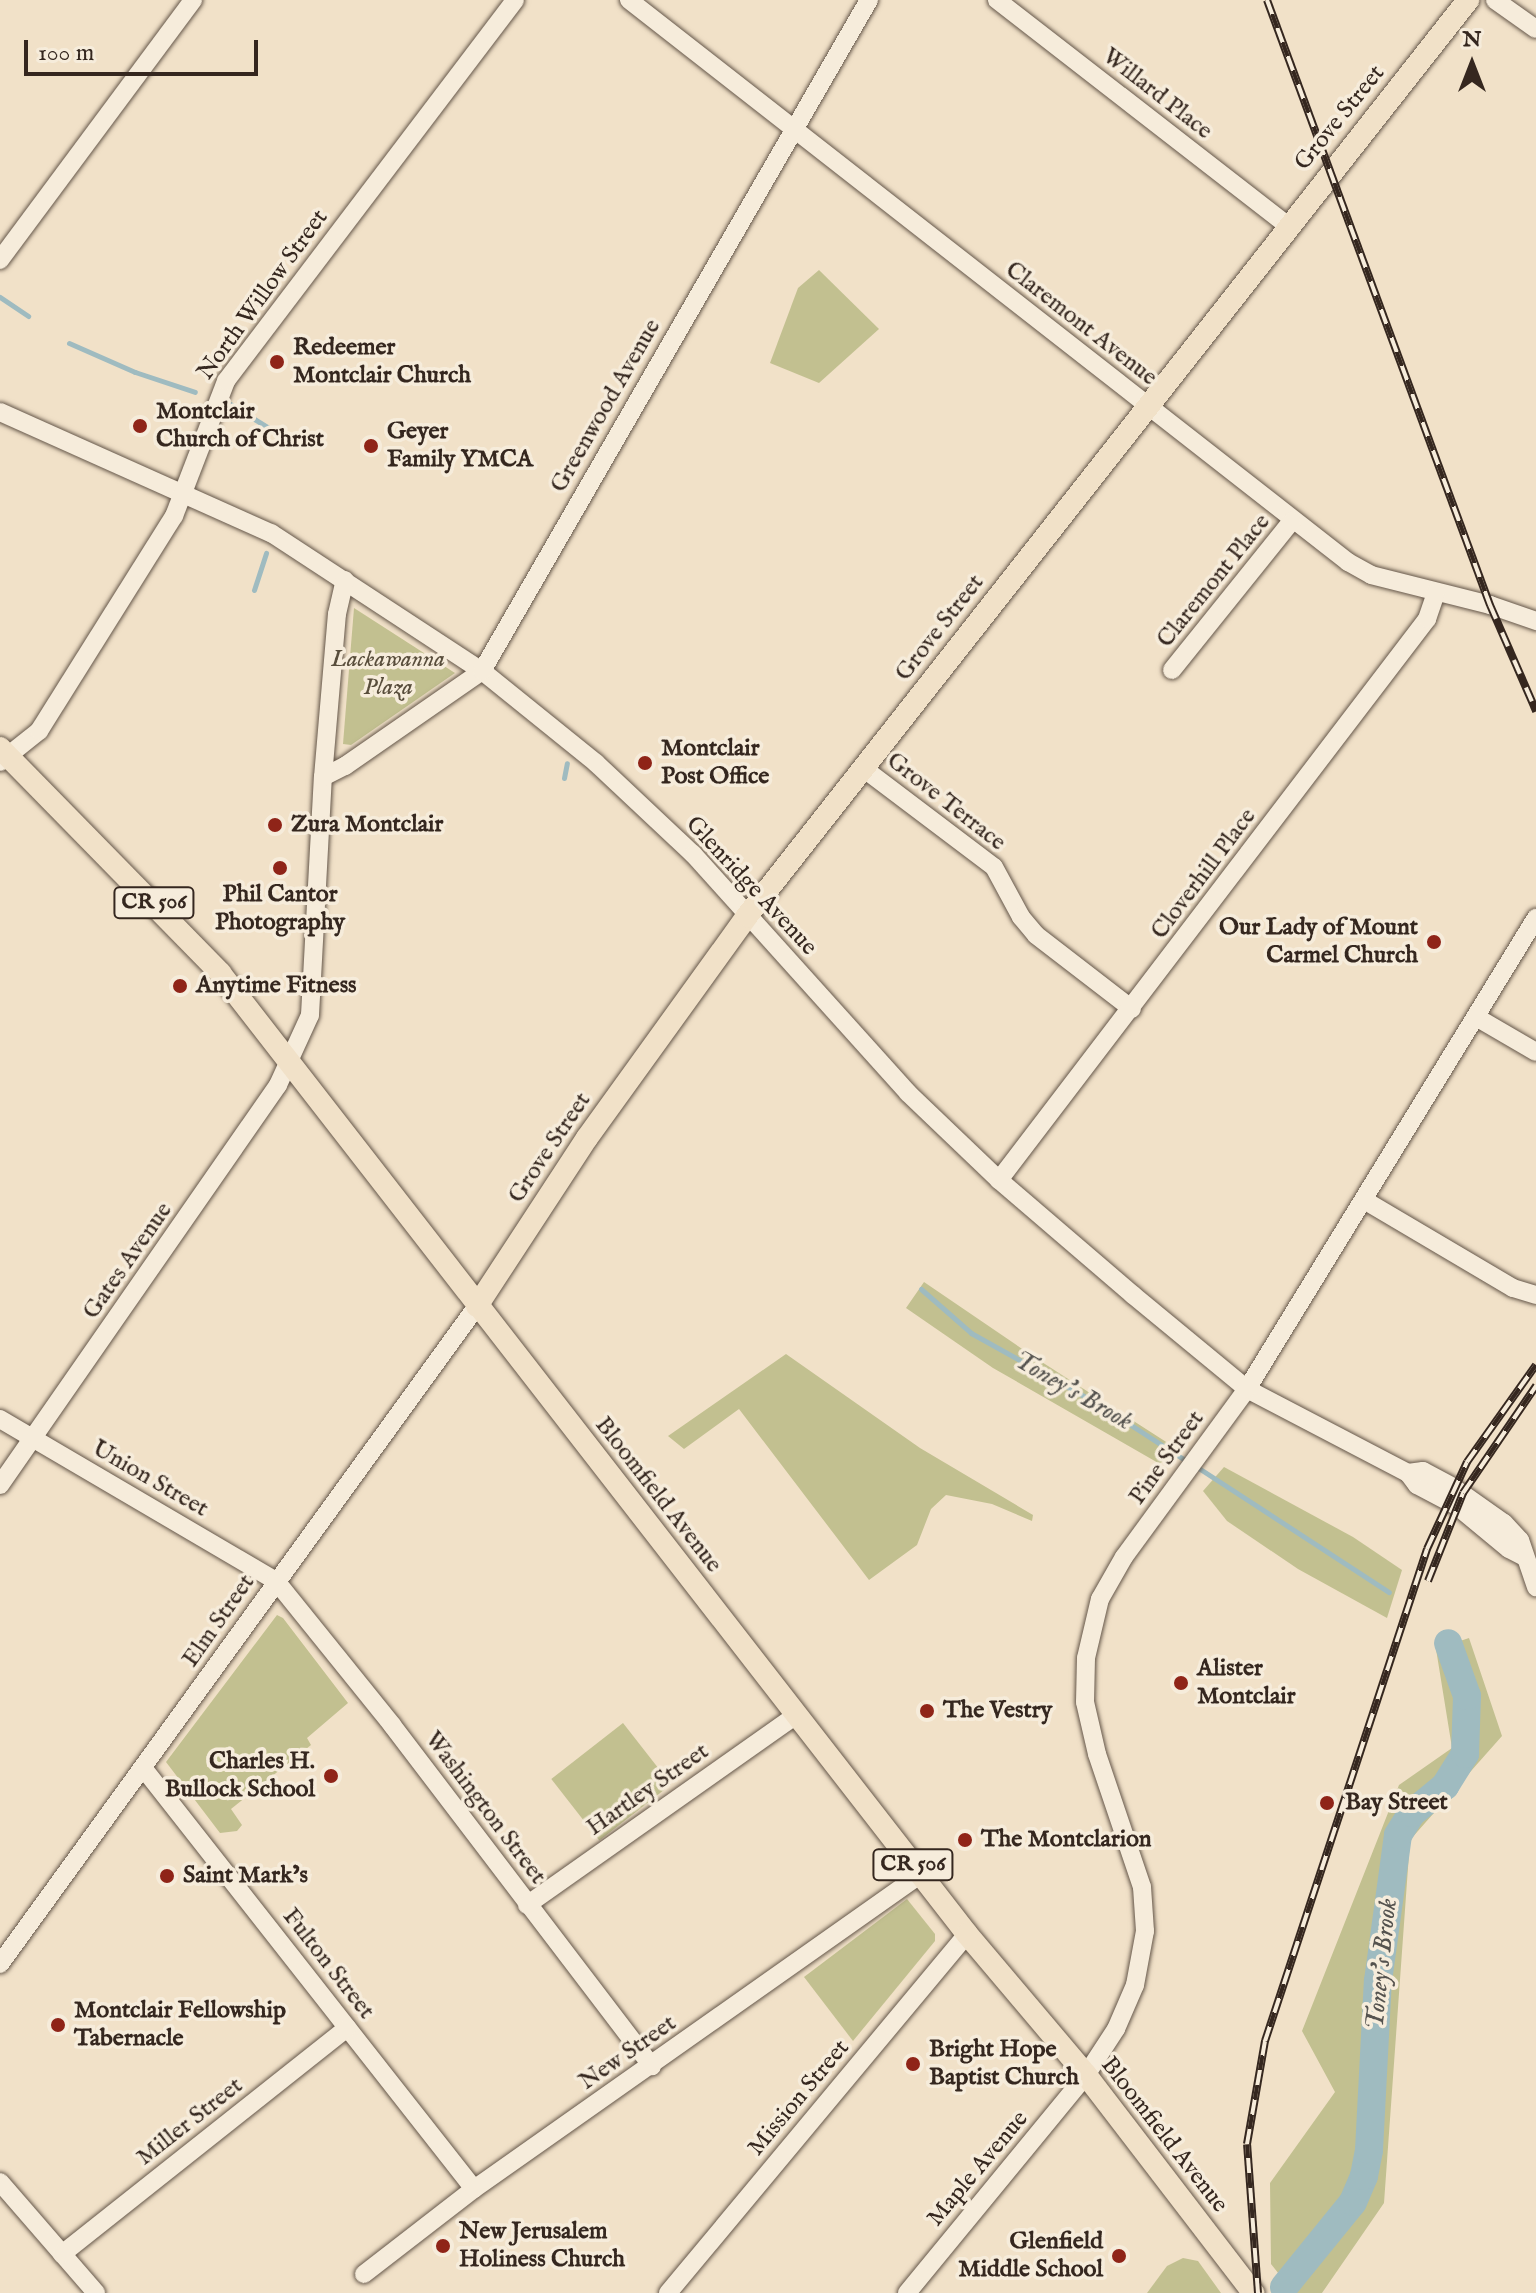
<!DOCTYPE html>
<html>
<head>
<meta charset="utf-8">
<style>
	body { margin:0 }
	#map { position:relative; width:1536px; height:2293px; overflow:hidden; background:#f1e1c8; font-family:"IM FELL English",serif }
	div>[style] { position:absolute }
	.green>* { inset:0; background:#c2c090; transform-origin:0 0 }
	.stream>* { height:5px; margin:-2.5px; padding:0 2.5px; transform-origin:2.5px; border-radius:2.5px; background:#9fbbc0 }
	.river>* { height:28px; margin:-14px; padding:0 14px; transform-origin:14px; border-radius:14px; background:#9fbbc0 }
	.roads { filter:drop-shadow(0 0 2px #645649) drop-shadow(0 0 2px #645649) }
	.minor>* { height:18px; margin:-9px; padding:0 9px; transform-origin:9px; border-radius:9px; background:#f6ecdb }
	.major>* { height:22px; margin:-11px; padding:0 11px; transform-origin:11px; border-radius:11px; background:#f1e1c8 }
	.rail>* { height:8px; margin-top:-4px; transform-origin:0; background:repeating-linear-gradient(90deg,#f6ecdb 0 15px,#35271f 0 30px); box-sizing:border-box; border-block:2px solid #35271f }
	.dots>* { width:22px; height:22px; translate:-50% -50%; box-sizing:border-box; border:4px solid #f6ecdb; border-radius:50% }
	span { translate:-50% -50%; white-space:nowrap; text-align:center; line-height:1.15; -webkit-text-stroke:7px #f6ecdb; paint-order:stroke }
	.shield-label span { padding:2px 6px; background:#f6ecdb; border:2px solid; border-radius:6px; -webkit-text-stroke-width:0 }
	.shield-label { font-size:22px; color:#35271f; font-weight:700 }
	.street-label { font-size:24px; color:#35271f }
	.poi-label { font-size:24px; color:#35271f; font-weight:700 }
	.left { translate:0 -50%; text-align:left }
	.right { translate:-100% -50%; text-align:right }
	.park-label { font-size:24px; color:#584d3b; font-style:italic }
	.water-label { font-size:26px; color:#55534f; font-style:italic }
	.north { position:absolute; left:1432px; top:24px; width:80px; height:80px; -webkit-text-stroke:6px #f6ecdb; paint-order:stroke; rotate:0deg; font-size:22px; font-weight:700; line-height:32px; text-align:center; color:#35271f }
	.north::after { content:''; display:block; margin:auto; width:28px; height:36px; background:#35271f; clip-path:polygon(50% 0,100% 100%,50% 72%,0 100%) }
	.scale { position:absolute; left:24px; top:40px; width:234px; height:36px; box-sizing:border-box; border:4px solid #35271f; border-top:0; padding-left:10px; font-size:24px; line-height:28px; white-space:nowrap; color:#35271f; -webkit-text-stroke:6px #f6ecdb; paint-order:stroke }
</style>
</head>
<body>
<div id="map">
	<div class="green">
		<i style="clip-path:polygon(819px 270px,879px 329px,819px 383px,770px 363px,798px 288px)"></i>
		<i style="clip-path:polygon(354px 608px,455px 673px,351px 745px,343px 744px)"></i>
		<i style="clip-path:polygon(924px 1282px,1034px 1357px,1174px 1447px,1160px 1464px,993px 1368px,906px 1308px)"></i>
		<i style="clip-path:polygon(786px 1354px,920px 1448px,1033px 1515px,1032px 1521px,992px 1504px,946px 1495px,931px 1509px,917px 1545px,869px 1580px,739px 1409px,684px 1449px,668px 1436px)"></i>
		<i style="clip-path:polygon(1224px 1467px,1353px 1537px,1402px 1570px,1387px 1618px,1298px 1569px,1227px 1521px,1203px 1491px)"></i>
		<i style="clip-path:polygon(277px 1615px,283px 1618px,348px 1703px,307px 1738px,311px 1745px,231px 1809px,242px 1825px,237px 1831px,220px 1833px,166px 1762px)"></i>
		<i style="clip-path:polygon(1469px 1638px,1502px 1736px,1410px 1840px,1384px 2203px,1322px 2293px,1294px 2293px,1271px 2264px,1270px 2183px,1335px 2092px,1302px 2031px,1399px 1785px,1452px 1748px,1436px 1649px)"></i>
		<i style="left:623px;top:1723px;width:78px;height:91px;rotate:52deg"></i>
		<i style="clip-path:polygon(907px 1899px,935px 1934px,935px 1941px,853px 2041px,804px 1977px)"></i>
		<i style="clip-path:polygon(1183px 2258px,1198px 2261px,1221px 2293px,1147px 2293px,1167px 2266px)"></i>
	</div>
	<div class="stream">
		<i style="left:0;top:297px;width:34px;rotate:34deg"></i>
		<i style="left:69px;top:343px;width:72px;rotate:23.7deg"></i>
		<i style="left:135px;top:372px;width:63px;rotate:18.4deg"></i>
		<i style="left:230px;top:404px;width:55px;rotate:31.7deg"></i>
		<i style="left:254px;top:590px;width:39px;rotate:-72deg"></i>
		<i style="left:564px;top:778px;width:15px;rotate:-79deg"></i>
		<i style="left:921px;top:1289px;width:67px;rotate:41.3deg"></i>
		<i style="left:971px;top:1333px;width:148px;rotate:29.2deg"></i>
		<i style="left:1100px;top:1405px;width:105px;rotate:32.9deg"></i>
		<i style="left:1197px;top:1467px;width:229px;rotate:33.1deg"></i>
	</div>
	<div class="river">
		<i style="left:1284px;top:2287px;width:109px;rotate:-50.9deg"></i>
		<i style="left:1353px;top:2202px;width:28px;rotate:-67deg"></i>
		<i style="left:1364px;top:2176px;width:26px;rotate:-79deg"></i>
		<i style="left:1369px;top:2150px;width:169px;rotate:-87deg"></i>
		<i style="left:1378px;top:1981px;width:147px;rotate:-82.2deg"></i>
		<i style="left:1398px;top:1835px;width:26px;rotate:-58deg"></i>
		<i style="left:1412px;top:1813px;width:43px;rotate:-39.3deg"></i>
		<i style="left:1445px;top:1786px;width:38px;rotate:-58deg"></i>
		<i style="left:1465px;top:1754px;width:58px;rotate:-88deg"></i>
		<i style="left:1467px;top:1696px;width:56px;rotate:-109.7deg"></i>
	</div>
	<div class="roads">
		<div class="minor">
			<i style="left:629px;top:0;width:913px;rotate:38.01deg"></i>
			<i style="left:1348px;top:562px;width:26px;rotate:29deg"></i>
			<i style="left:1371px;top:575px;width:123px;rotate:14.1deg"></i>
			<i style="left:1490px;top:605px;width:49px;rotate:19.2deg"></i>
			<i style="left:997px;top:0;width:368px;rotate:37.8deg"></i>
			<i style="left:1495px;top:0;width:50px;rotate:35.3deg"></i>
			<i style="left:0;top:260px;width:324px;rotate:-53.4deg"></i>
			<i style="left:0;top:412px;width:297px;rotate:24.1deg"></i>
			<i style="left:271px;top:533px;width:252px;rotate:33.2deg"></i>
			<i style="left:482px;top:671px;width:146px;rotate:38.9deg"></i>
			<i style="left:596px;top:763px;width:133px;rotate:43.2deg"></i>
			<i style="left:693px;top:854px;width:321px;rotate:48deg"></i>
			<i style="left:908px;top:1093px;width:126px;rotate:43.7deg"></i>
			<i style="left:999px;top:1180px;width:177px;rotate:40.6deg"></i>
			<i style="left:1133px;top:1295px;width:148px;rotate:39.5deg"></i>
			<i style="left:1247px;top:1389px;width:182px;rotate:27.6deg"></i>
			<i style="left:1408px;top:1473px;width:15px;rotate:53deg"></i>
			<i style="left:1417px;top:1485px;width:45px;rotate:27.7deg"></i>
			<i style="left:1457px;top:1506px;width:67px;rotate:39.6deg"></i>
			<i style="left:1509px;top:1549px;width:18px;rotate:27deg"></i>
			<i style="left:1172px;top:670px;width:191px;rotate:-51.2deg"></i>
			<i style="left:0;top:762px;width:50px;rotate:-38.5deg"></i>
			<i style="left:39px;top:731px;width:254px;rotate:-57.9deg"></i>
			<i style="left:174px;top:516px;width:145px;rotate:-68.9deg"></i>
			<i style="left:226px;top:381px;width:478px;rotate:-52.8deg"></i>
			<i style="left:863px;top:768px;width:164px;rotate:37.1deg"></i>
			<i style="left:994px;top:867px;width:57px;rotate:61.6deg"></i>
			<i style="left:1021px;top:917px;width:23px;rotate:50deg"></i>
			<i style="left:1036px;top:935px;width:121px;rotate:37.6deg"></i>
			<i style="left:323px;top:777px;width:25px;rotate:-27deg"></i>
			<i style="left:345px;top:766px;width:167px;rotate:-34.7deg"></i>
			<i style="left:482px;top:671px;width:775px;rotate:-60.03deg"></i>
			<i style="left:1476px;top:1017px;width:69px;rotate:30.3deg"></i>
			<i style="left:999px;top:1180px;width:706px;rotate:-52.66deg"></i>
			<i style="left:1427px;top:619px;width:28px;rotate:-71deg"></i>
			<i style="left:1364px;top:1200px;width:173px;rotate:30.6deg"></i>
			<i style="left:1513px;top:1288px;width:24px;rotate:17deg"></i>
			<i style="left:0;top:1419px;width:320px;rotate:30.4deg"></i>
			<i style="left:276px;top:1581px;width:185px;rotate:51.1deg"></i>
			<i style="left:392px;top:1725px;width:429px;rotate:52.7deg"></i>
			<i style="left:1408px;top:1473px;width:15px;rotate:-8deg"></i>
			<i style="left:1423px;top:1471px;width:34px;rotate:28deg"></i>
			<i style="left:1453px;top:1487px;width:62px;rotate:35.2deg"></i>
			<i style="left:1504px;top:1523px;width:23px;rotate:47deg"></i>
			<i style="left:1520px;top:1540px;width:50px;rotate:71.2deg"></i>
			<i style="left:0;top:1485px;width:487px;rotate:-55.2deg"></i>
			<i style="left:278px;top:1085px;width:77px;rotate:-65.4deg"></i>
			<i style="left:310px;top:1015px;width:238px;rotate:-86.9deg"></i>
			<i style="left:323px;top:777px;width:164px;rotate:-85.1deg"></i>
			<i style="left:337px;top:614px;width:35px;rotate:-77deg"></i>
			<i style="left:144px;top:1769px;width:534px;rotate:51.84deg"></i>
			<i style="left:527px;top:1905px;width:329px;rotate:-35.2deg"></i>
			<i style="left:0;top:1964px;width:813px;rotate:-54.06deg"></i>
			<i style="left:0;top:2182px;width:147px;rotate:49.1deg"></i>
			<i style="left:62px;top:2254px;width:364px;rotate:-38.4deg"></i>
			<i style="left:364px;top:2274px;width:139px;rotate:-37.7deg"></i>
			<i style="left:474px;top:2189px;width:547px;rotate:-35.17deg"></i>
			<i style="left:668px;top:2293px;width:467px;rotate:-50.2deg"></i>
			<i style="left:907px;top:2293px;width:282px;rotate:-50.6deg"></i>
			<i style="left:1086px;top:2075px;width:55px;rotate:-56.9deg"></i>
			<i style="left:1116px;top:2029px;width:48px;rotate:-66.6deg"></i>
			<i style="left:1135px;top:1985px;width:55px;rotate:-79.5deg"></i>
			<i style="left:1145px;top:1931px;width:44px;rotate:-93.9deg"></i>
			<i style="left:1142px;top:1887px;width:140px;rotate:-108.7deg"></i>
			<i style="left:1097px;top:1754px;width:53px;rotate:-103deg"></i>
			<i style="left:1085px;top:1702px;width:44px;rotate:-88.7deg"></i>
			<i style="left:1086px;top:1658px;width:61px;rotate:-76.7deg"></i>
			<i style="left:1100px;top:1599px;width:48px;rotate:-60.3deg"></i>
			<i style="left:1124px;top:1557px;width:208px;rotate:-53.8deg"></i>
			<i style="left:1247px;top:1389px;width:553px;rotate:-58.47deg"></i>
		</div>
		<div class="major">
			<i style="left:0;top:748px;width:315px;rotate:45.6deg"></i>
			<i style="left:220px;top:973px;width:1217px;rotate:52.14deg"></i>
			<i style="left:967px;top:1934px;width:185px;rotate:49.8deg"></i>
			<i style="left:1086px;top:2075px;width:275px;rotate:52.5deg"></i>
			<i style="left:477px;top:1306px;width:201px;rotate:-56.8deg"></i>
			<i style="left:587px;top:1138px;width:274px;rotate:-54.2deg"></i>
			<i style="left:747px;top:916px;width:1166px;rotate:-51.79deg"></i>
		</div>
	</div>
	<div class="rail">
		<i style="left:1267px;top:0;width:645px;rotate:69.77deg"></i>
		<i style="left:1490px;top:605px;width:116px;rotate:66.5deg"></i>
		<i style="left:1428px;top:1581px;width:95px;rotate:-68.3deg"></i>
		<i style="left:1463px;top:1493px;width:130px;rotate:-55.7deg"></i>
		<i style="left:1258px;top:2293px;width:149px;rotate:-94.2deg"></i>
		<i style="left:1247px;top:2144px;width:105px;rotate:-80.1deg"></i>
		<i style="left:1265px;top:2041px;width:518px;rotate:-71.77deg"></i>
		<i style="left:1427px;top:1549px;width:96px;rotate:-65.3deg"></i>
		<i style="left:1467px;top:1462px;width:119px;rotate:-54.6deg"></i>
	</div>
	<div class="dots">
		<i style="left:277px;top:362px;background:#8f2418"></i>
		<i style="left:140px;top:426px;background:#8f2418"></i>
		<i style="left:371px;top:446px;background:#8f2418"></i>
		<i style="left:645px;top:763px;background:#8f2418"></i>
		<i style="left:275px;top:825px;background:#8f2418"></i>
		<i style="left:280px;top:868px;background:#8f2418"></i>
		<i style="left:1434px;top:942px;background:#8f2418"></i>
		<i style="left:180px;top:986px;background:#8f2418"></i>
		<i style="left:1181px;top:1683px;background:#8f2418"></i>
		<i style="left:927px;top:1711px;background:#8f2418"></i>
		<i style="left:331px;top:1776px;background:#8f2418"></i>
		<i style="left:1327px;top:1803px;background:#8f2418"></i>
		<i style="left:965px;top:1840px;background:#8f2418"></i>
		<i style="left:167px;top:1876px;background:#8f2418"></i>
		<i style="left:58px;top:2025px;background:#8f2418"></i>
		<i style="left:913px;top:2064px;background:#8f2418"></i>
		<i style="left:443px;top:2246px;background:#8f2418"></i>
		<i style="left:1119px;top:2256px;background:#8f2418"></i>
	</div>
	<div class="shield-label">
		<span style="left:154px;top:903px">CR 506</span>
		<span style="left:913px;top:1865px">CR 506</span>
	</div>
	<div class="street-label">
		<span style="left:1157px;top:94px;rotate:38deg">Willard Place</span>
		<span style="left:1340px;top:118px;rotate:-51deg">Grove Street</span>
		<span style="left:263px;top:295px;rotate:-54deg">North Willow Street</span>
		<span style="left:1081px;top:324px;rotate:38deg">Claremont Avenue</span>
		<span style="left:606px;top:406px;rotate:-60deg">Greenwood Avenue</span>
		<span style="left:1214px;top:581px;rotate:-51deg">Claremont Place</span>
		<span style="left:940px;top:628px;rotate:-52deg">Grove Street</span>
		<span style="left:946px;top:802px;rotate:38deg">Grove Terrace</span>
		<span style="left:1204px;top:874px;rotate:-53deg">Cloverhill Place</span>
		<span style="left:751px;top:886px;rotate:47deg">Glenridge Avenue</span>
		<span style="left:550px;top:1148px;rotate:-56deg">Grove Street</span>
		<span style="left:128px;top:1261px;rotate:-55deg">Gates Avenue</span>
		<span style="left:1167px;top:1458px;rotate:-54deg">Pine Street</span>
		<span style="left:150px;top:1479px;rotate:30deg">Union Street</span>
		<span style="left:658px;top:1495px;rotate:52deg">Bloomfield Avenue</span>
		<span style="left:219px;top:1621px;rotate:-55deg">Elm Street</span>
		<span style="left:648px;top:1790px;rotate:-35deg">Hartley Street</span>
		<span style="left:485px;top:1808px;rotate:53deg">Washington Street</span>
		<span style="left:328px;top:1964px;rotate:52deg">Fulton Street</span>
		<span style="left:628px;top:2053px;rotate:-35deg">New Street</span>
		<span style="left:799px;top:2098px;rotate:-50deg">Mission Street</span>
		<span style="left:190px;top:2122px;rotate:-38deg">Miller Street</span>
		<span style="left:1164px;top:2135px;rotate:52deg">Bloomfield Avenue</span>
		<span style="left:978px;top:2169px;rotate:-50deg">Maple Avenue</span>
	</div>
	<div class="poi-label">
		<span class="left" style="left:293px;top:362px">Redeemer<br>Montclair Church</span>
		<span class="left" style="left:156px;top:426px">Montclair<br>Church of Christ</span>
		<span class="left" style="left:387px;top:446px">Geyer<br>Family YMCA</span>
		<span class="left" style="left:661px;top:763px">Montclair<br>Post Office</span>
		<span class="left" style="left:291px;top:825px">Zura Montclair</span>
		<span style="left:280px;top:909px">Phil Cantor<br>Photography</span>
		<span class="right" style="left:1418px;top:942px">Our Lady of Mount<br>Carmel Church</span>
		<span class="left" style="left:196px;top:986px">Anytime Fitness</span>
		<span class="left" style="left:1197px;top:1683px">Alister<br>Montclair</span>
		<span class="left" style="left:943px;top:1711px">The Vestry</span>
		<span class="right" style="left:315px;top:1776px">Charles H.<br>Bullock School</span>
		<span class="left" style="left:1345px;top:1803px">Bay Street</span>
		<span class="left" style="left:981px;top:1840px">The Montclarion</span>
		<span class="left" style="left:183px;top:1876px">Saint Mark’s</span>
		<span class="left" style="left:74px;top:2025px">Montclair Fellowship<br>Tabernacle</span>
		<span class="left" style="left:929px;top:2064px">Bright Hope<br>Baptist Church</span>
		<span class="left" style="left:459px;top:2246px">New Jerusalem<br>Holiness Church</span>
		<span class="right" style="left:1103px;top:2256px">Glenfield<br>Middle School</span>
	</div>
	<div class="park-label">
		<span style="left:388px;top:674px">Lackawanna<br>Plaza</span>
	</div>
	<div class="water-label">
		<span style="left:1073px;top:1391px;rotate:30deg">Toney's Brook</span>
		<span style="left:1382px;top:1964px;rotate:-84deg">Toney's Brook</span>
	</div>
	<div class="north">N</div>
	<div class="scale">100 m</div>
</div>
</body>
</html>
